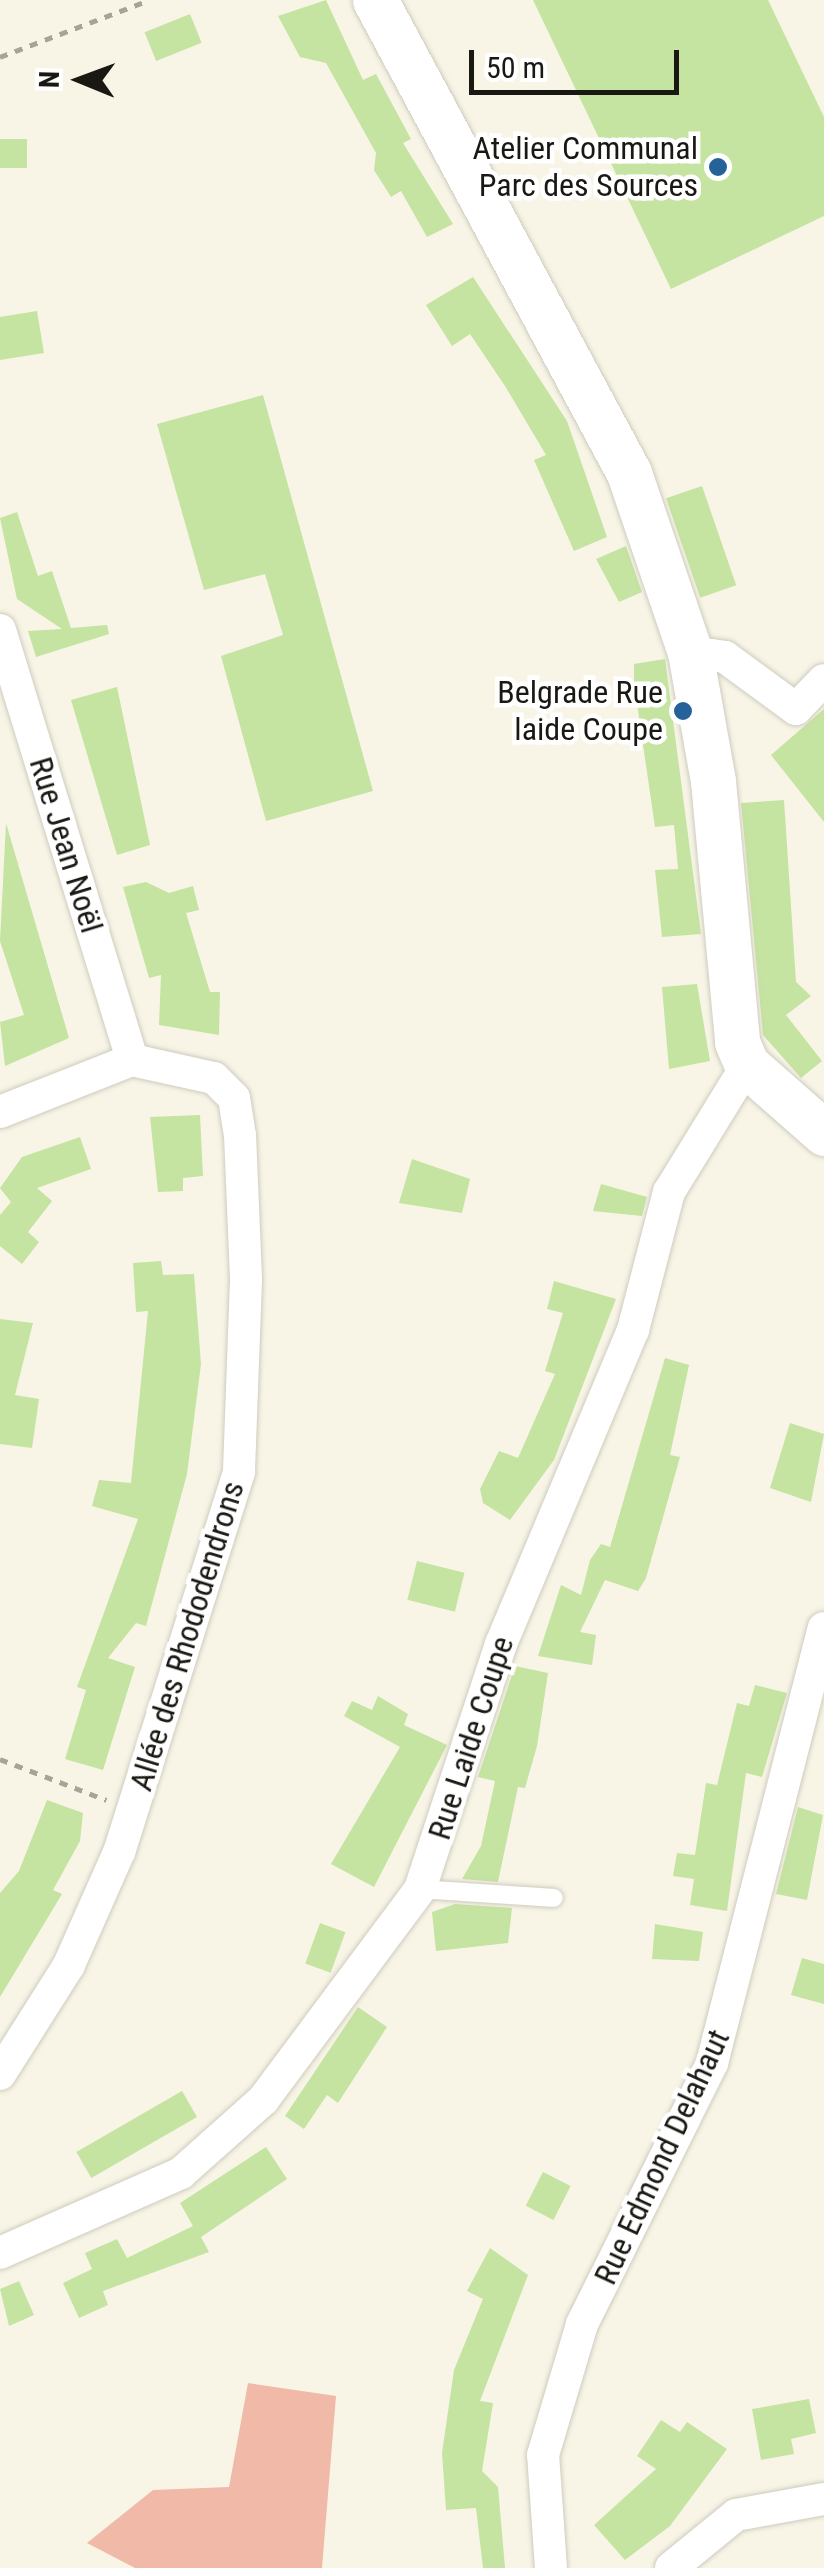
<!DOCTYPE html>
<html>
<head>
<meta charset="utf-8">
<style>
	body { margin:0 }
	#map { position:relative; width:824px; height:2568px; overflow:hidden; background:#f8f5e7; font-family:"Roboto Condensed",sans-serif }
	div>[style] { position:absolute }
	.green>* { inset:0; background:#f1b9a7 }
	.building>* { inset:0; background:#c5e3a1; transform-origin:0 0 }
	.path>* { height:5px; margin-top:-2.5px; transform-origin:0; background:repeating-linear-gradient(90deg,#a6a399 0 8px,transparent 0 16px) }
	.roads { filter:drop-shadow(0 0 2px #ceccbe) drop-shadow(0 0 2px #ceccbe) }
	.lane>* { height:18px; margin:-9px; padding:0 9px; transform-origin:9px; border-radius:9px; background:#fff }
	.street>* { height:32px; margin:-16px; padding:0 16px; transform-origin:16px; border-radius:16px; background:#fff }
	.secondary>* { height:45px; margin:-22.5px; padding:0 22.5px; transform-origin:22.5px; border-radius:22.5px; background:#fff }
	.dots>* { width:28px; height:28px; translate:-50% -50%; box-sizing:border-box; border:5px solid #fff; border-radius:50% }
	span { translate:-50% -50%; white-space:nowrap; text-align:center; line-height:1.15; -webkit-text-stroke:9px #fff; paint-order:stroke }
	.poi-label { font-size:32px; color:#191813 }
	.right { translate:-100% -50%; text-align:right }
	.street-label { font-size:32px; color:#191813 }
	.north { position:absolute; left:30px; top:30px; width:100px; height:100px; -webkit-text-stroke:8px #fff; paint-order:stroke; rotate:271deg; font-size:28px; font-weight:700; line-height:40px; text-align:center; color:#191813 }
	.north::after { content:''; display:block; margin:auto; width:35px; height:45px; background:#191813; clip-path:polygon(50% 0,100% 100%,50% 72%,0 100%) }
	.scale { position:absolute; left:469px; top:50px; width:210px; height:45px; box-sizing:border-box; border:5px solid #191813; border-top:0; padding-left:12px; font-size:30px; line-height:35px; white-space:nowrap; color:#191813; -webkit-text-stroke:8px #fff; paint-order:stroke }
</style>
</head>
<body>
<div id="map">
	<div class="green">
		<i style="clip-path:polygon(248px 2383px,336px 2396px,322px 2568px,135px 2568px,87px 2543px,153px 2490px,229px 2487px)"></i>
	</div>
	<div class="building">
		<i style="clip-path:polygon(326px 0,363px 80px,376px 74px,411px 139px,403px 143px,453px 224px,427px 237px,401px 191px,391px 197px,374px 170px,376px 153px,326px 63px,300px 57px,278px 16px)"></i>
		<i style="clip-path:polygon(533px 0,768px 0,824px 117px,824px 216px,671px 289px)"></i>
		<i style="left:190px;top:14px;width:31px;height:49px;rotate:68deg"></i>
		<i style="left:0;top:139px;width:27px;height:29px"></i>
		<i style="clip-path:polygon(473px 277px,567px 421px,607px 537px,574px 551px,534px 460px,546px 455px,505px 386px,470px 334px,452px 346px,426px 305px)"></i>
		<i style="clip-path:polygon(37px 311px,44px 353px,0 360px,0 317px)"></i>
		<i style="clip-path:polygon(263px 395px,373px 791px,266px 821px,221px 656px,283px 635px,265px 574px,204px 590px,157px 424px)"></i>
		<i style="left:702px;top:486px;width:105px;height:38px;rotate:71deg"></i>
		<i style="clip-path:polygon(17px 512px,38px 576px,52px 571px,71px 628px,107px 625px,109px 634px,36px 657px,28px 631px,62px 629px,17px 599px,0 518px)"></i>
		<i style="clip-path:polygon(626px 546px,642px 592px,619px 602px,596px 559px)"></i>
		<i style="clip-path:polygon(665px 659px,701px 934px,662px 937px,655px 870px,678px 869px,674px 825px,655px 827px,634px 683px,634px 664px)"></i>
		<i style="clip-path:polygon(117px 687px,150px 845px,117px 855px,71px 700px)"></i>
		<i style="clip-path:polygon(824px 709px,824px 822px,771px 755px)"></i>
		<i style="clip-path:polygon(784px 800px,796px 982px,811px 996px,786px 1015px,822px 1061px,801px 1078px,763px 1035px,741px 803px)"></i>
		<i style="clip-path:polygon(6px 823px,69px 1038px,5px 1066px,0 1022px,24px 1015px,0 941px)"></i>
		<i style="clip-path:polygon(146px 882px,169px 893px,193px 886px,199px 910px,186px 913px,210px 992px,220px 992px,219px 1035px,159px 1025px,161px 975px,149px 978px,123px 887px)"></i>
		<i style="clip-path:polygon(697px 984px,710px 1061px,669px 1069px,662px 987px)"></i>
		<i style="clip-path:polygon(200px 1115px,203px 1176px,183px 1178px,183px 1191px,158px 1192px,150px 1117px)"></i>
		<i style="clip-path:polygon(80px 1137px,91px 1169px,37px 1188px,52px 1201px,28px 1232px,39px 1242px,22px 1264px,0 1246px,0 1215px,11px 1202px,0 1188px,22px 1157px)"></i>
		<i style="clip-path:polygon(412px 1159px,470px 1179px,462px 1213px,399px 1203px)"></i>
		<i style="clip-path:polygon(601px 1184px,647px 1197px,642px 1216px,593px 1211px)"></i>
		<i style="clip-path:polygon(161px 1261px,163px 1275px,194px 1274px,201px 1364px,187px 1474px,146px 1626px,136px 1623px,108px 1658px,135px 1667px,103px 1770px,65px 1759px,86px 1690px,77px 1687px,138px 1519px,92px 1506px,99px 1480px,131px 1483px,148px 1311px,136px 1312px,133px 1263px)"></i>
		<i style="clip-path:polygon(554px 1281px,616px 1299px,554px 1460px,510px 1520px,483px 1503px,480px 1489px,499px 1451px,518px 1458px,555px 1374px,545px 1371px,563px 1313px,547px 1309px)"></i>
		<i style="clip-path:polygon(0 1319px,33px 1323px,15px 1395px,39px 1399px,32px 1448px,0 1444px)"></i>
		<i style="clip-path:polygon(665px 1358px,689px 1365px,670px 1455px,680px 1457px,646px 1578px,638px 1591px,605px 1580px,580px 1632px,596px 1635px,592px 1665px,538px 1656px,561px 1585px,581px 1595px,590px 1560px,601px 1544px,610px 1547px)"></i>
		<i style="clip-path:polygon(790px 1423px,824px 1434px,811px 1502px,770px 1488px)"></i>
		<i style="left:417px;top:1561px;width:49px;height:40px;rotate:14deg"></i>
		<i style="clip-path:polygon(515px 1666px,548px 1673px,537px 1746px,525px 1788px,518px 1787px,498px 1882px,462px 1879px,481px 1846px,495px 1781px,478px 1777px)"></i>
		<i style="clip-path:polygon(755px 1685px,787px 1693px,762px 1777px,746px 1773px,727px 1911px,690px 1905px,694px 1879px,673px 1876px,677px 1853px,695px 1855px,706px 1783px,717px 1785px,737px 1703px,749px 1706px)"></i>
		<i style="clip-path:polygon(378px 1696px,408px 1714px,404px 1725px,447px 1745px,374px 1887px,331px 1864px,400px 1747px,344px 1716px,352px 1701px,372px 1710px)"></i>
		<i style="clip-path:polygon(47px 1800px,83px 1813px,80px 1841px,53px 1890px,62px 1894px,0 1997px,0 1893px,19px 1871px)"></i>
		<i style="clip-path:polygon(798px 1807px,823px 1815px,807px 1900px,776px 1894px)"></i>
		<i style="clip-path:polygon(455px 1904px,512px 1908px,508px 1943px,436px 1951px,432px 1912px)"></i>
		<i style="left:320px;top:1923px;width:27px;height:43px;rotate:20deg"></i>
		<i style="clip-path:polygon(655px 1924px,703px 1932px,699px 1961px,652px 1959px)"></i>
		<i style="clip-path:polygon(802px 1958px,824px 1964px,824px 2004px,791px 1995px)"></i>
		<i style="clip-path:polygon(358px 2007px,387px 2027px,338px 2103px,327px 2095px,304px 2129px,285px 2116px)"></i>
		<i style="left:182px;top:2091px;width:30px;height:122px;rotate:60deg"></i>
		<i style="clip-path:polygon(266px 2147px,287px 2179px,201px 2237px,209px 2252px,103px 2291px,108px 2305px,79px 2318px,63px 2283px,92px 2269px,85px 2253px,117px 2239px,127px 2258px,193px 2226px,180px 2203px)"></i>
		<i style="left:543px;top:2172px;width:31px;height:38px;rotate:27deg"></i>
		<i style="clip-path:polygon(490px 2248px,528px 2275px,480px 2401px,493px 2403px,482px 2471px,498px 2487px,505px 2568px,483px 2568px,476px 2508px,446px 2510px,442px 2453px,454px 2370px,483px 2299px,467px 2291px)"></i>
		<i style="clip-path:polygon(19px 2281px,34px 2315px,9px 2326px,0 2289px)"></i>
		<i style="clip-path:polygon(809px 2399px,816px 2433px,791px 2439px,794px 2454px,761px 2460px,752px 2409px)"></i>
		<i style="clip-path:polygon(661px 2420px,680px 2432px,687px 2422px,727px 2449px,670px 2526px,625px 2560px,594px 2525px,656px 2469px,637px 2456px)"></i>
	</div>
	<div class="path">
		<i style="left:0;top:57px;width:160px;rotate:-20.9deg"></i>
		<i style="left:0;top:1759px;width:114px;rotate:21.1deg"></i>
	</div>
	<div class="roads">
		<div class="lane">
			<i style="left:420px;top:1889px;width:134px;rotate:3.8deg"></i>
		</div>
		<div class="street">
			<i style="left:0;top:630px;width:450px;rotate:72.9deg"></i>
			<i style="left:690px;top:652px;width:35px;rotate:8deg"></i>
			<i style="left:725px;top:657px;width:88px;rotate:36.2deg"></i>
			<i style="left:796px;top:709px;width:40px;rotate:-46deg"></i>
			<i style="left:0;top:1112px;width:142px;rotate:-21.5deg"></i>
			<i style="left:132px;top:1060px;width:84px;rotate:12.4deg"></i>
			<i style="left:214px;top:1078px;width:28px;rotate:45deg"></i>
			<i style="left:234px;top:1098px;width:37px;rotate:81deg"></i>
			<i style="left:240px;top:1135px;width:145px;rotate:87.6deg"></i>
			<i style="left:246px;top:1280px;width:192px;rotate:92.1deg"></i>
			<i style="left:239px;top:1472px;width:398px;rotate:107.5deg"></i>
			<i style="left:119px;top:1852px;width:124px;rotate:113.9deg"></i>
			<i style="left:69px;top:1965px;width:129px;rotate:122.3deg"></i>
			<i style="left:0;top:2253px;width:198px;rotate:-23.8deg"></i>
			<i style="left:181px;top:2173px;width:110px;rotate:-41.7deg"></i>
			<i style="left:263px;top:2100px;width:263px;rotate:-53.3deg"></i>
			<i style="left:420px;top:1889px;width:258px;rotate:-71.7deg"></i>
			<i style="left:501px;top:1644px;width:341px;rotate:-67.2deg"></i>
			<i style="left:633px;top:1330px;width:143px;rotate:-75.4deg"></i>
			<i style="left:669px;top:1192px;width:149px;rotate:-58.4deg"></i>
			<i style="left:551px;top:2568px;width:113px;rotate:-94deg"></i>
			<i style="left:543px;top:2455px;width:137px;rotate:-73.4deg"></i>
			<i style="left:582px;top:2324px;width:292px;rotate:-63.5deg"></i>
			<i style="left:712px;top:2063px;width:449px;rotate:-75.6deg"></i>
			<i style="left:671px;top:2568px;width:84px;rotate:-39.2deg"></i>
			<i style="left:736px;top:2515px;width:89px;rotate:-10.3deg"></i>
		</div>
		<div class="secondary">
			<i style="left:375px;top:0;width:537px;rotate:61.76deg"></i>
			<i style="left:629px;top:473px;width:189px;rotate:71.2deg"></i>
			<i style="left:690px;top:652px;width:131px;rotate:79.9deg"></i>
			<i style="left:713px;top:781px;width:262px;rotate:84.7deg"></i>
			<i style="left:737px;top:1042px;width:25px;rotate:67deg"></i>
			<i style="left:747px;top:1065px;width:103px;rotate:41.4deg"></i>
		</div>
	</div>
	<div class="dots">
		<i style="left:718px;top:167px;background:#256299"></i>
		<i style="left:683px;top:711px;background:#256299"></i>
	</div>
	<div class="poi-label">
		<span class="right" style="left:698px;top:167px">Atelier Communal<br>Parc des Sources</span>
		<span class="right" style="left:663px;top:711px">Belgrade Rue<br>laide Coupe</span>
	</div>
	<div class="street-label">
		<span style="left:66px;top:845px;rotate:73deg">Rue Jean Noël</span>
		<span style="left:187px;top:1636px;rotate:-73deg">Allée des Rhododendrons</span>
		<span style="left:471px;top:1738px;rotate:-72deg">Rue Laide Coupe</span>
		<span style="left:662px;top:2157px;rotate:-65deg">Rue Edmond Delahaut</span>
	</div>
	<div class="north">N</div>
	<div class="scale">50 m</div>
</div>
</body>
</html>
